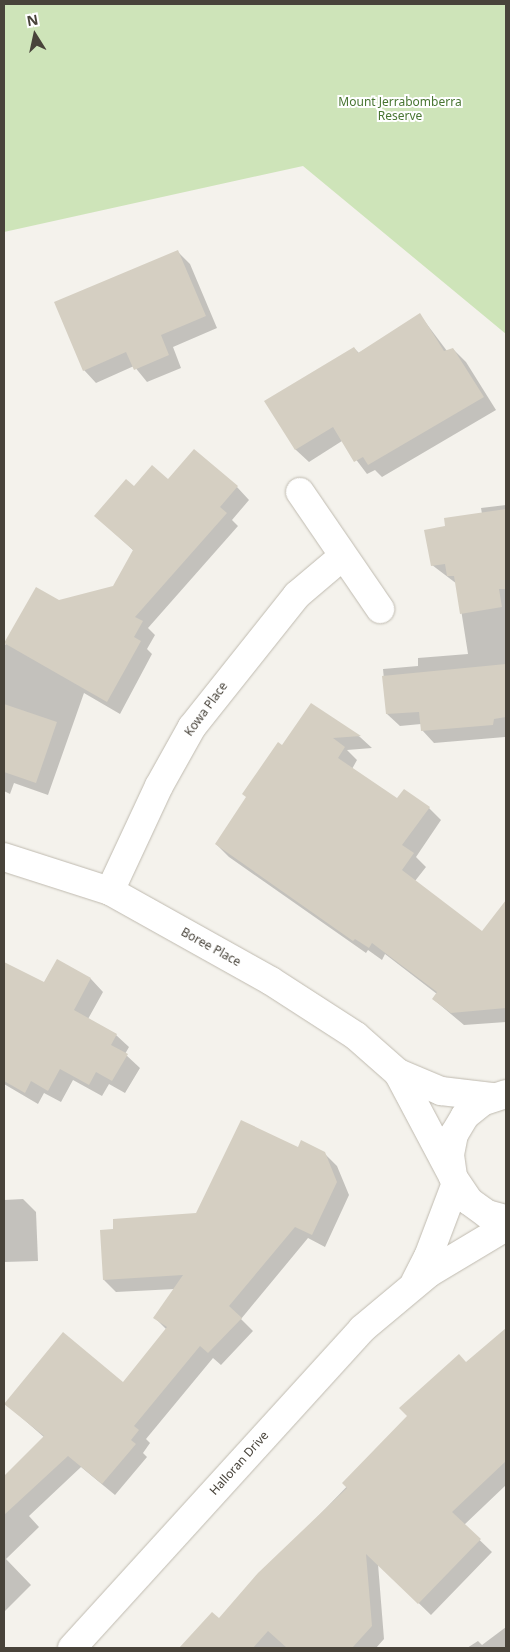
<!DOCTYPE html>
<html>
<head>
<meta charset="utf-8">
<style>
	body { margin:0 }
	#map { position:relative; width:510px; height:1652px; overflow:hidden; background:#f4f2ec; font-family:"Noto Sans",sans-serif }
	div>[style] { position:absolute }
	.green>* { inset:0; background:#cee4b9 }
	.shadow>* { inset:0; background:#0003 }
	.building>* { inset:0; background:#d5cfc2 }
	.roads { filter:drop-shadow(0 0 1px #bfbaaf) drop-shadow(0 0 1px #bfbaaf) }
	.minor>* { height:28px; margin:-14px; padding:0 14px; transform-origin:14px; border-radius:14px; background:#fff }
	.tertiary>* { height:28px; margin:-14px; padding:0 14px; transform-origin:14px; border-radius:14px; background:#fff }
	span { translate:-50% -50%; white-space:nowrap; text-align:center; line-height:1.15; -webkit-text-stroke:4px #fff; paint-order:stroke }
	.park-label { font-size:12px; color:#487532 }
	.street-label { font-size:12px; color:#48433a }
	.frame { position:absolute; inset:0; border:5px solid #48433a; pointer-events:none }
	.north { position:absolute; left:10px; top:10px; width:50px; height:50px; -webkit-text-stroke:4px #fff; paint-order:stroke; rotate:350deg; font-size:14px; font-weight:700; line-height:20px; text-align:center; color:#48433a }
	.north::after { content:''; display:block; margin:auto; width:18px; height:22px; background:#48433a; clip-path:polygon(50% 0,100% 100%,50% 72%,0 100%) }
</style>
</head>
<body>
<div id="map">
	<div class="green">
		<i style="clip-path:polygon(4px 4px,506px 4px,506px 334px,303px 166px,4px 232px)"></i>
	</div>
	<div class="shadow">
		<i style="clip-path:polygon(178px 252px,190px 264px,217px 328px,173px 347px,181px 368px,147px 382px,134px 366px,96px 383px,84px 370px)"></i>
		<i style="clip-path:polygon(420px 315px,447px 351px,453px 349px,466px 362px,496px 410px,382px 477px,375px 470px,367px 474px,342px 441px,309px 462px,296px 450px,266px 402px,354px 348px,359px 353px)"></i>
		<i style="clip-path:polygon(168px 481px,237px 487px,249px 500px,232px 520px,238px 526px,148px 628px,155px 635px,147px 649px,152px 654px,120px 714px,84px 693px,48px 795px,14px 783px,10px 794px,4px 791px,4px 647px,37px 589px,59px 601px,114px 587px,134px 551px,96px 516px,134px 488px)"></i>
		<i style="clip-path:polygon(506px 505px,505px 737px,434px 743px,422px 730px,421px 724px,400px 726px,387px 714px,383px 669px,418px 666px,418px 658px,468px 654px,457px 584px,432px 565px,447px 527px,482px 514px,481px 508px)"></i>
		<i style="clip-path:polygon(311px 705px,360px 737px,372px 748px,347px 750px,357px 760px,352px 769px,397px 800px,429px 808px,441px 820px,416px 857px,426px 867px,415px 881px,482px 933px,506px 903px,506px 1022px,464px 1025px,433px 999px,437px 994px,385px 954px,382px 960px,368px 950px,366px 953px,229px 857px,216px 844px)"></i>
		<i style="clip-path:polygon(57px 961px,91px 979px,103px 992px,88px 1019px,116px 1035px,129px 1047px,125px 1054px,140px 1068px,125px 1093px,109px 1084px,102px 1096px,73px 1080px,61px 1102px,44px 1093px,38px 1104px,4px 1084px,4px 1056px,21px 1025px,4px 1016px,4px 963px,44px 983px)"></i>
		<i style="clip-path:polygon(298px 1148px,324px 1153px,337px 1166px,349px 1195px,325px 1247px,308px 1238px,241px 1319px,253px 1331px,221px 1365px,213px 1358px,146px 1439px,150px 1443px,143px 1453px,147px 1457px,115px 1495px,81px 1467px,29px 1516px,39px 1527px,6px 1559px,31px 1585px,5px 1611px,4px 1478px,45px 1438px,6px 1404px,123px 1384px,167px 1330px,155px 1318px,175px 1289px,116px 1292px,104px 1280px,115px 1230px,197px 1214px)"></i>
		<i style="clip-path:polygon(23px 1199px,36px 1212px,38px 1261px,4px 1262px,4px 1200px)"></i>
		<i style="clip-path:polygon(506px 1329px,506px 1485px,464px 1525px,492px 1552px,431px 1615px,378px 1564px,384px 1639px,376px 1648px,180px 1648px,212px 1614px,219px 1619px,466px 1363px)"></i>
		<i style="clip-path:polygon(506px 1627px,506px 1648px,467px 1648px,478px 1641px,482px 1645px)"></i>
	</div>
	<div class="building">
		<i style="clip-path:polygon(178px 250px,206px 316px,161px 335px,169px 355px,134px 370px,126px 352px,83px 371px,54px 302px)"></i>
		<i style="clip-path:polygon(420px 313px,444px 351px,453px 348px,484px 397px,368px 465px,363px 457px,354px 462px,333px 427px,295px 450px,264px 401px,354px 347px,358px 353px)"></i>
		<i style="clip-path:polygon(194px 449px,238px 486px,220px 507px,227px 513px,135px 617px,143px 621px,134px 637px,141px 641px,107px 702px,4px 643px,36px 587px,59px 600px,113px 586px,133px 550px,94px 516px,126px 479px,134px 486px,152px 465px,168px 479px)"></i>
		<i style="clip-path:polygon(506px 509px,506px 589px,499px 589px,502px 607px,460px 614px,454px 576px,447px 576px,445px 564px,431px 566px,424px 530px,445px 526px,444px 518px)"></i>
		<i style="clip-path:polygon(506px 664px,506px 717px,494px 719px,493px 725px,421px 731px,419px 712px,386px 714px,382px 676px)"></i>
		<i style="clip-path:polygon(311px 703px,361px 736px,333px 738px,345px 747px,338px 758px,397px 798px,404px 789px,430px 807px,402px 845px,414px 853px,402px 870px,482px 931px,506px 900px,506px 1008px,451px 1013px,432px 999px,437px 992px,372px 943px,369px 948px,355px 939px,353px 941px,215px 844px,246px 797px,242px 794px,278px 742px,282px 745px)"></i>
		<i style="clip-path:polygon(4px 704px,57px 722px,36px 783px,4px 772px)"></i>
		<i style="clip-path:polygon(57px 959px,91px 978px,74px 1010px,117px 1034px,111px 1045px,128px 1054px,112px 1081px,96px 1072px,89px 1085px,60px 1069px,48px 1091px,31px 1081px,25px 1093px,4px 1081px,4px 962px,44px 982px)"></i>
		<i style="clip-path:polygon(241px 1120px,298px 1147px,301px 1140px,325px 1152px,337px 1182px,312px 1235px,295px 1227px,229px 1306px,242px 1318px,208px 1353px,200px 1346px,134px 1426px,139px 1430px,131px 1440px,136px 1444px,102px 1484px,68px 1456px,4px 1515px,4px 1476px,44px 1436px,4px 1404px,63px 1332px,123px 1382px,167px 1327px,153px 1318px,183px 1275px,103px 1280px,100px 1230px,113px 1229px,113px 1219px,196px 1213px)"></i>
		<i style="clip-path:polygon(506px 1328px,506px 1461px,452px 1512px,481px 1539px,418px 1604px,366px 1554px,372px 1626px,352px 1648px,287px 1648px,268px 1631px,253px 1648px,179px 1648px,212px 1612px,219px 1618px,258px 1573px,347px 1488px,342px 1483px,407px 1416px,399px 1408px,459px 1354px,466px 1362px)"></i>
	</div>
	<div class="roads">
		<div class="minor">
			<i style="left:300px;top:492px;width:142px;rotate:55.6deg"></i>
			<i style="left:4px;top:857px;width:111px;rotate:17.8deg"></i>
			<i style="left:110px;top:891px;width:184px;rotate:29.2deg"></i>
			<i style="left:271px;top:981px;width:101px;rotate:32.9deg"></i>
			<i style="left:356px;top:1036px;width:56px;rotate:41.4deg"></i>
			<i style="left:398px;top:1073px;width:118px;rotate:62.1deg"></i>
			<i style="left:110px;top:891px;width:116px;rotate:-65deg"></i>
			<i style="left:159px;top:786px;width:68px;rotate:-60.8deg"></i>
			<i style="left:192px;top:727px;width:169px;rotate:-51.5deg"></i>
			<i style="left:297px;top:595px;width:59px;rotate:-40.2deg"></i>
			<i style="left:398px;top:1073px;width:47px;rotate:22.7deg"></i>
			<i style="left:441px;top:1091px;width:51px;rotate:6.7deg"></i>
		</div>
		<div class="tertiary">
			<i style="left:506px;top:1094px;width:25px;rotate:162deg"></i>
			<i style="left:482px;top:1102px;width:22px;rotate:141deg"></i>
			<i style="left:465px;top:1116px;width:21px;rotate:121deg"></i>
			<i style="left:454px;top:1134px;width:21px;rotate:101deg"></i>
			<i style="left:450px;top:1155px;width:22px;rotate:82deg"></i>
			<i style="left:453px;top:1177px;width:29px;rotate:56deg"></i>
			<i style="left:469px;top:1201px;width:22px;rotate:36deg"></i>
			<i style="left:487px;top:1214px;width:20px;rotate:15deg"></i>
			<i style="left:415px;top:1282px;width:28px;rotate:-63deg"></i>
			<i style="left:428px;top:1257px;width:79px;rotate:-69.3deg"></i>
			<i style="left:72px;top:1648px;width:431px;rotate:-47.7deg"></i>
			<i style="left:362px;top:1329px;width:87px;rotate:-39.9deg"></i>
			<i style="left:429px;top:1273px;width:90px;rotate:-30.9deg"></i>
		</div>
	</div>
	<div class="park-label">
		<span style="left:400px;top:109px">Mount Jerrabomberra<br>Reserve</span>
	</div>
	<div class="street-label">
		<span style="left:206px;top:709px;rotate:-54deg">Kowa Place</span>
		<span style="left:211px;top:947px;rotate:29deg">Boree Place</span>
		<span style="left:239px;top:1463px;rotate:-48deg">Halloran Drive</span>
	</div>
	<div class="frame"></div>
	<div class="north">N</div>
</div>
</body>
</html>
